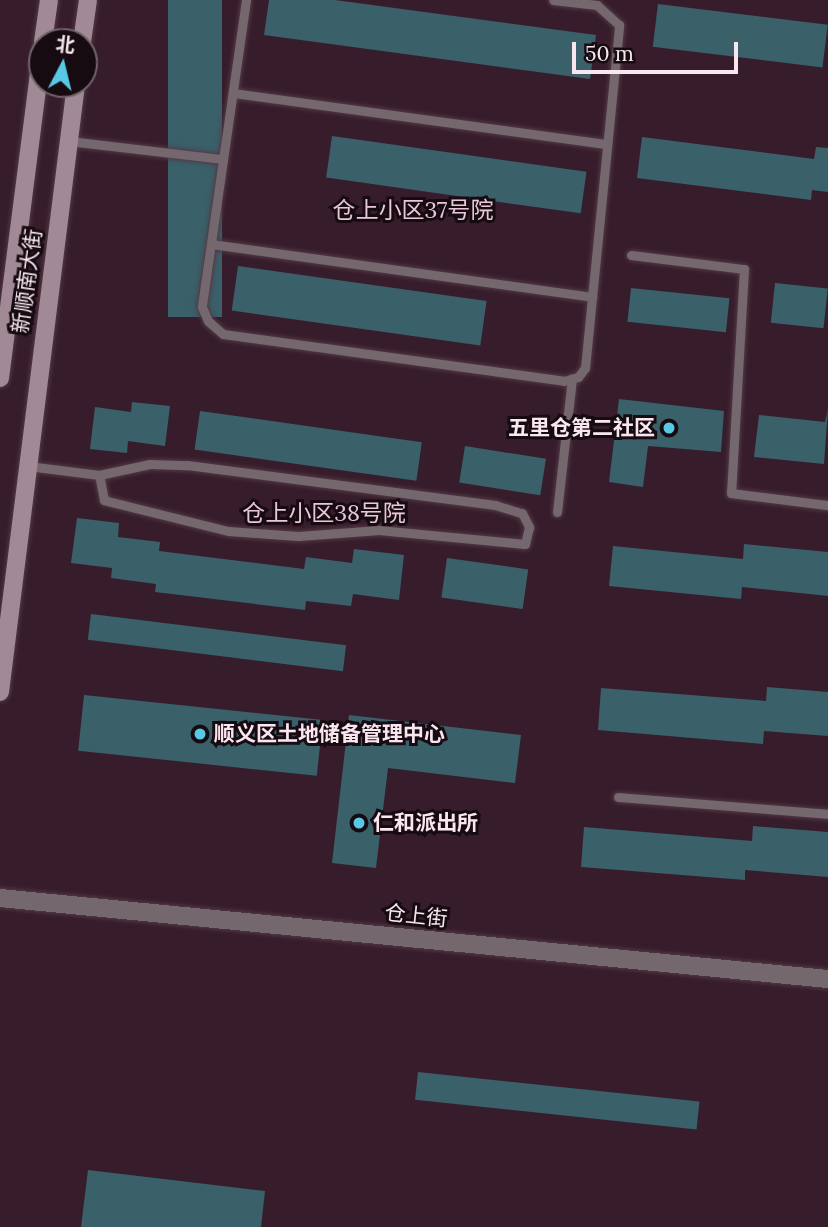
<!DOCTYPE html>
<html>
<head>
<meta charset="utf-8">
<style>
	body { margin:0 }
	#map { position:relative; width:828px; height:1227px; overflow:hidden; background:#371d2b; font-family:Lora,"Noto Sans SC",serif }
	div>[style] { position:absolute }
	.building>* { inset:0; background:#3a606a; transform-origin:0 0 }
	.roads { filter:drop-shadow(0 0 2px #523946) drop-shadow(0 0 2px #523946) }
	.service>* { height:9px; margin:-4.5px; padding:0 4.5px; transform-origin:4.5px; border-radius:4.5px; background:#75676e }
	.tertiary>* { height:18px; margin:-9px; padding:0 9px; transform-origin:9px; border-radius:9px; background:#75676e }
	.secondary>* { height:18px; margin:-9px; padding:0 9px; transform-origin:9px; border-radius:9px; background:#a18a96 }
	.dots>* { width:19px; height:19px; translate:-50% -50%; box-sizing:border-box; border:4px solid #170b12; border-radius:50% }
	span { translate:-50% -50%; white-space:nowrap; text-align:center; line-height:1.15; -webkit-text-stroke:6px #170b12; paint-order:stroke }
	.street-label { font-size:21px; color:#f9e6ef }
	.poi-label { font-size:21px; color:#f9e6ef; font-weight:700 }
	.right { translate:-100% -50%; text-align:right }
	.left { translate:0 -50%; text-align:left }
	.neighbourhood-label { font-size:23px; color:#e9c6d8 }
	.north { position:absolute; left:28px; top:28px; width:70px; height:70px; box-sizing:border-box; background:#170b12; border:2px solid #71636a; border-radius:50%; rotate:7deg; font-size:19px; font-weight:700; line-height:28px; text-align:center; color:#f9e6ef }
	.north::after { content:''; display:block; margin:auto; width:24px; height:32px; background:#58c9e3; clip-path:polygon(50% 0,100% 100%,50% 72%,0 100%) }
	.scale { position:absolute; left:572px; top:42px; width:166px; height:32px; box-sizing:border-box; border:4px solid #f9e6ef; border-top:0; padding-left:9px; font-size:21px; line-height:24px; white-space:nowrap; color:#f9e6ef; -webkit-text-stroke:5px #170b12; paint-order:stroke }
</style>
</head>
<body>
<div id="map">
	<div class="building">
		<i style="left:168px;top:0;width:54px;height:317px"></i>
		<i style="clip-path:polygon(269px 0,335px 0,596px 35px,590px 79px,264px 35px)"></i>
		<i style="left:658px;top:4px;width:171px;height:43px;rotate:7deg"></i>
		<i style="left:332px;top:136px;width:257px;height:42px;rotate:8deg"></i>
		<i style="clip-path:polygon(642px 137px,814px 159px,816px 147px,828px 148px,828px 192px,812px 190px,811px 200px,637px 178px)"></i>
		<i style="left:238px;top:266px;width:251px;height:45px;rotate:8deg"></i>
		<i style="left:775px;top:283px;width:53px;height:40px;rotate:6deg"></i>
		<i style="left:631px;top:288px;width:99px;height:34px;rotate:6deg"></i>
		<i style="clip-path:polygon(619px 399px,724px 411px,721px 452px,648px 446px,643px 487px,609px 482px)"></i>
		<i style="clip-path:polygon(132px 402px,170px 406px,165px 446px,128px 441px,127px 453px,90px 449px,95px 407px,131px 412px)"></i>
		<i style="clip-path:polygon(828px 409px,824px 464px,754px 457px,759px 415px,825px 422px)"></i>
		<i style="left:200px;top:411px;width:224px;height:39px;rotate:8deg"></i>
		<i style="left:465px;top:446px;width:82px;height:37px;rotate:9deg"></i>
		<i style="clip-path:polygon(77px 518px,119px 523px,118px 537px,160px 542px,159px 551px,304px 569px,306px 557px,352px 563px,354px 549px,404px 555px,399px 600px,353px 594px,351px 606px,306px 601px,305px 610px,155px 592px,156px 584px,111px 578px,112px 568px,71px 563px)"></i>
		<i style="clip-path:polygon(744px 544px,828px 552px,828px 596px,742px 587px,741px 599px,609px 586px,613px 546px,743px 559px)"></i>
		<i style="left:447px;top:558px;width:82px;height:40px;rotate:8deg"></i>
		<i style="left:91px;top:614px;width:257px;height:26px;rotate:7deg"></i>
		<i style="clip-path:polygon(767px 687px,828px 692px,828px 736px,764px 731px,763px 744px,598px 730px,601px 688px,766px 701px)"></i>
		<i style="left:84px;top:695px;width:240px;height:56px;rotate:6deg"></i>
		<i style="clip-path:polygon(349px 715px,521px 735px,515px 783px,388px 768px,376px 868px,332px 863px)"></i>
		<i style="clip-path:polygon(753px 826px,828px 832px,828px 877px,745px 870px,745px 880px,581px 867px,584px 827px,752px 841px)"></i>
		<i style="left:418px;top:1072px;width:283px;height:28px;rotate:6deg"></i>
		<i style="clip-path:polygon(88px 1170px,265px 1191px,261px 1227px,81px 1227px)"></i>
	</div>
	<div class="roads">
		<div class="service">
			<i style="left:246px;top:0;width:310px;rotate:98.2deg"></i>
			<i style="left:202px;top:307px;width:15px;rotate:67deg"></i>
			<i style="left:208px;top:321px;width:20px;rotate:41deg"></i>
			<i style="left:223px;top:334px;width:344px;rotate:7.8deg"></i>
			<i style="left:564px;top:381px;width:15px;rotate:-16deg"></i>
			<i style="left:578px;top:377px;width:11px;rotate:-52deg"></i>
			<i style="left:585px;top:368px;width:345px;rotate:-84.3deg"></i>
			<i style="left:619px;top:25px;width:30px;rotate:-138deg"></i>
			<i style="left:597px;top:5px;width:44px;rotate:-173.5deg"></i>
			<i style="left:233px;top:93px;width:377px;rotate:7.8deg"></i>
			<i style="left:69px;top:141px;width:155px;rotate:6.7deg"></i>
			<i style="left:211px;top:244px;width:385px;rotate:7.9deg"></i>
			<i style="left:631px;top:255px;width:114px;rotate:7.1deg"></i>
			<i style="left:744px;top:269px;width:224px;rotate:93.3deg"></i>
			<i style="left:731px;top:493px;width:98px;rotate:7.1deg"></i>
			<i style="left:28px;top:466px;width:72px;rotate:7.2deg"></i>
			<i style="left:99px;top:475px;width:52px;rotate:-12.2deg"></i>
			<i style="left:150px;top:464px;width:37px;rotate:2deg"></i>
			<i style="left:187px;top:465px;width:311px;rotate:7.4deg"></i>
			<i style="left:495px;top:505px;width:28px;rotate:17deg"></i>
			<i style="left:522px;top:513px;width:16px;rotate:63deg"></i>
			<i style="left:529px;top:527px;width:17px;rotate:103deg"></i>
			<i style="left:525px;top:544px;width:147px;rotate:-174.5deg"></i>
			<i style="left:379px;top:530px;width:81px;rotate:175.8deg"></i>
			<i style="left:298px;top:536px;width:70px;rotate:-175.9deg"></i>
			<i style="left:228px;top:531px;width:128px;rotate:-166deg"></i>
			<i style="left:104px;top:500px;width:25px;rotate:-101deg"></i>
			<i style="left:557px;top:512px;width:134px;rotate:-83.6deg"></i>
			<i style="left:618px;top:797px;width:211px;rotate:4.6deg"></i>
		</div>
		<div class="tertiary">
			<i style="left:0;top:898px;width:832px;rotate:5.59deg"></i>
		</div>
		<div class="secondary">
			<i style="left:43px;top:42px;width:42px;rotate:-81.9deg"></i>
			<i style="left:82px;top:42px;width:42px;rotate:-81.9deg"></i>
			<i style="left:0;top:378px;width:329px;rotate:-82.7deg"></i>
			<i style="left:0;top:692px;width:613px;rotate:-82.87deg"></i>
		</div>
	</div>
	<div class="dots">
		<i style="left:669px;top:428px;background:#58c9e3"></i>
		<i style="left:200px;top:734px;background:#58c9e3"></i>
		<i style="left:359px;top:823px;background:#58c9e3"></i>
	</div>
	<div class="street-label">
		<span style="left:27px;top:281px;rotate:-82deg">新顺南大街</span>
		<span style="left:416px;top:916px;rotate:6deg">仓上街</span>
	</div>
	<div class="poi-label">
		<span class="right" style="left:655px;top:428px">五里仓第二社区</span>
		<span class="left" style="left:214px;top:734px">顺义区土地储备管理中心</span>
		<span class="left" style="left:373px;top:823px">仁和派出所</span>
	</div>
	<div class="neighbourhood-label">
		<span style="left:413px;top:210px">仓上小区37号院</span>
		<span style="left:324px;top:513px">仓上小区38号院</span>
	</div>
	<div class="north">北</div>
	<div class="scale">50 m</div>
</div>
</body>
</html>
